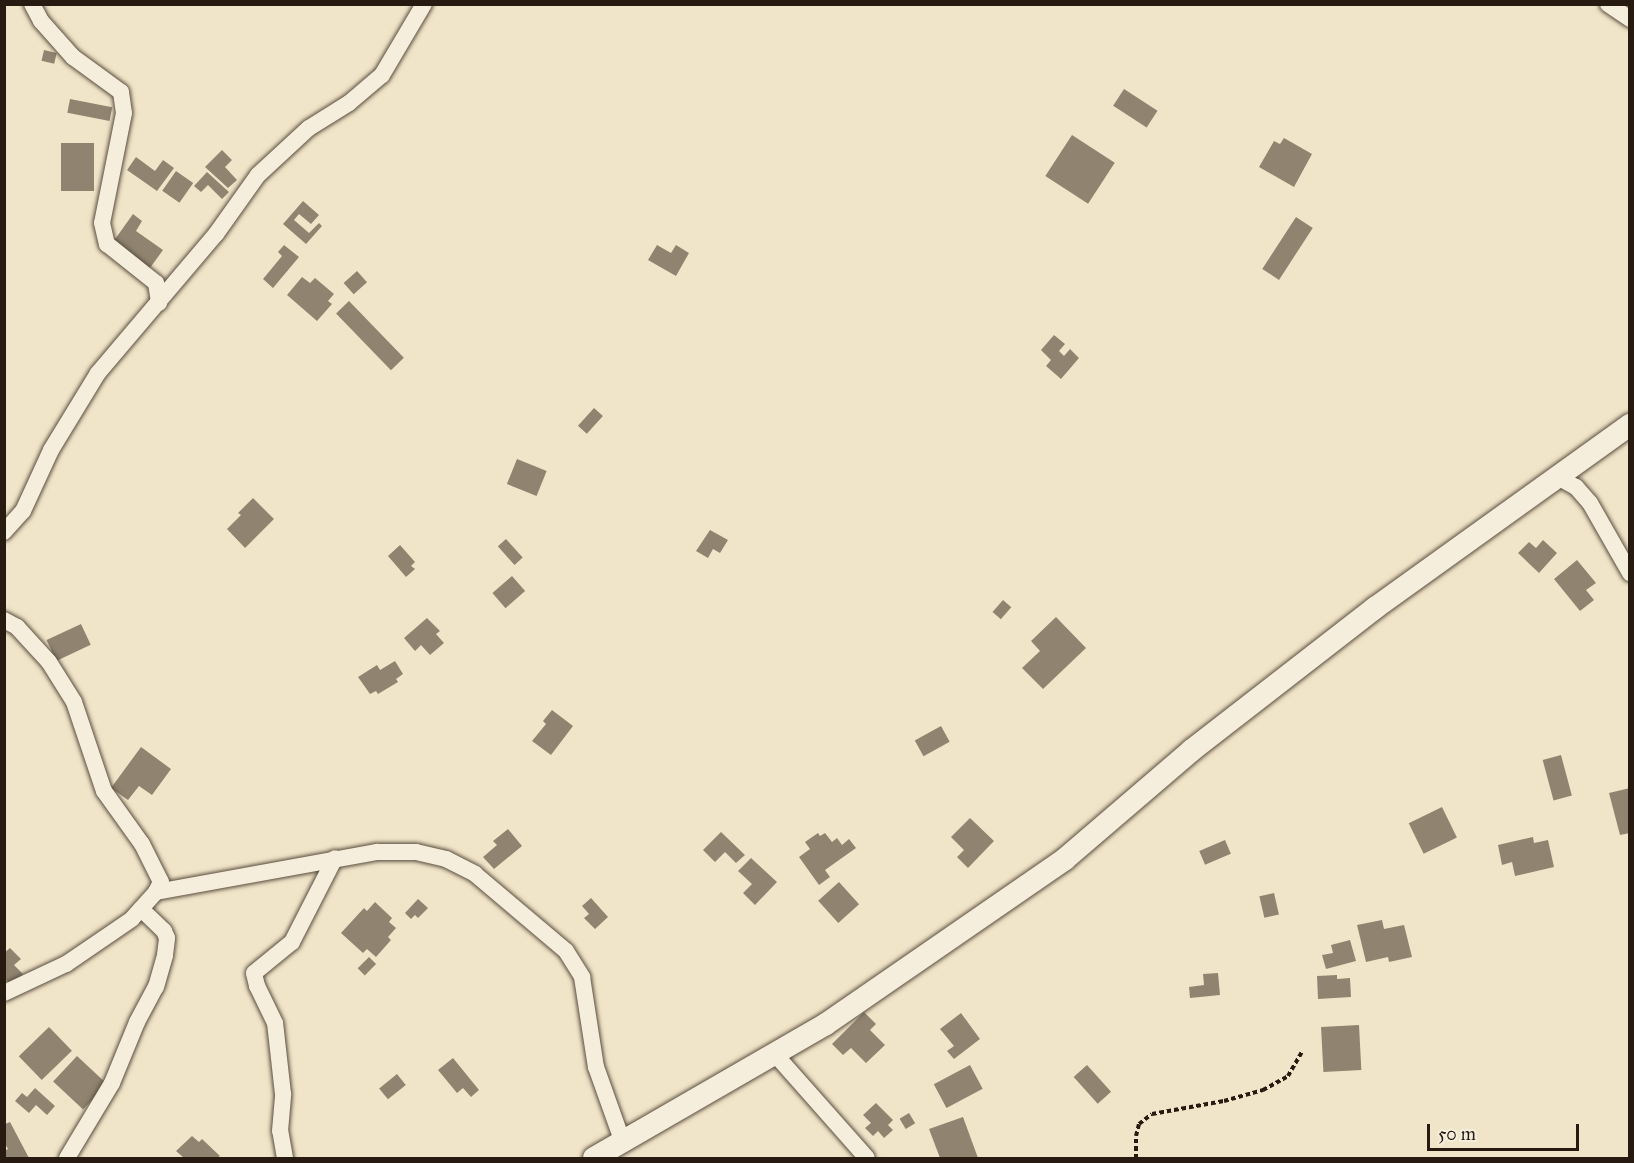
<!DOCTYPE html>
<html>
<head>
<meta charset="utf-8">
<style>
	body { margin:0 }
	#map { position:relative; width:1634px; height:1163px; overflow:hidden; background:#f1e5c9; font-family:"IM FELL Great Primer",serif }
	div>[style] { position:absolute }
	.building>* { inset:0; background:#908470; transform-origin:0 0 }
	.path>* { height:4px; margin-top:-2px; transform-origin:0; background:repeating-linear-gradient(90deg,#271a10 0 4.5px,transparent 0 7.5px) }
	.roads { filter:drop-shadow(0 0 2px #5a4d3e) drop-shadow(0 0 2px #5a4d3e) }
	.street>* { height:16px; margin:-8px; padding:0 8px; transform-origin:8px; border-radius:8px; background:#f6eedc }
	.secondary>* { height:22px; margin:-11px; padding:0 11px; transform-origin:11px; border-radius:11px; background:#f6eedc }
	span { translate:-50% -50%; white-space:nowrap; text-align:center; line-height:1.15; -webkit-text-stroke:5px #f6eedc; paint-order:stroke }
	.frame { position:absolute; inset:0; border:6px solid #271a10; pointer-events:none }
	.scale { position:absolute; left:1427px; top:1124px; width:152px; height:27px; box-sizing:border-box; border:3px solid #271a10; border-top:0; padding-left:8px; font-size:18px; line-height:21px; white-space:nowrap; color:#271a10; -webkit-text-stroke:4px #f6eedc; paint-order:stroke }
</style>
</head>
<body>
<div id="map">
	<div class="building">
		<i style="left:44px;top:50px;width:13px;height:11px;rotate:13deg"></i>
		<i style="left:1124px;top:89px;width:40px;height:20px;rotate:33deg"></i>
		<i style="left:70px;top:99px;width:43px;height:14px;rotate:11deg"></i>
		<i style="left:1072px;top:135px;width:51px;height:49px;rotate:33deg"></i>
		<i style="clip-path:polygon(1284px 138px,1312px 154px,1294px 187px,1259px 167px,1274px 141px,1280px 144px)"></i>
		<i style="left:61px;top:143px;width:33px;height:48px"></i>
		<i style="clip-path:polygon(222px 150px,232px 160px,225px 167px,237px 180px,228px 188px,205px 167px)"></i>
		<i style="clip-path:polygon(136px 157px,155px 171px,163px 160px,174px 168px,157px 191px,127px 170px)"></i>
		<i style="left:176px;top:171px;width:21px;height:24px;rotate:35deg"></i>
		<i style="clip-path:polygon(207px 172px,229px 192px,222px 199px,208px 185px,201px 192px,194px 186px)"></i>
		<i style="clip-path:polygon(303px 201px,319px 215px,311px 224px,299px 214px,294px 220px,309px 233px,319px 223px,322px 226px,306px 244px,283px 224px)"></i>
		<i style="clip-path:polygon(133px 214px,142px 221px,136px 231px,163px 250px,150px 268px,113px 242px)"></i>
		<i style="left:1296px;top:217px;width:20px;height:62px;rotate:33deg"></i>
		<i style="clip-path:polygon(284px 245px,299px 257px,273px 288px,263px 279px,282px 256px,278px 252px)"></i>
		<i style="clip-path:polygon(657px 245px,671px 253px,676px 245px,689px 253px,676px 276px,648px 260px)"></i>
		<i style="left:357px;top:271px;width:15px;height:18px;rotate:48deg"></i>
		<i style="clip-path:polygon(302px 277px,310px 283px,315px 278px,334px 294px,328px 301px,332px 304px,317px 321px,287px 295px)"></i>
		<i style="left:349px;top:301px;width:79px;height:18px;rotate:46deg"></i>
		<i style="clip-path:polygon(1054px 335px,1065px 344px,1059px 351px,1064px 356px,1070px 349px,1079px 358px,1061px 379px,1046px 366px,1051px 360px,1041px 350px)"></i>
		<i style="left:594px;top:408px;width:12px;height:24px;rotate:42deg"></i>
		<i style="left:517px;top:459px;width:32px;height:27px;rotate:22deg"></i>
		<i style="clip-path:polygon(253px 498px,274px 519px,245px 548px,227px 529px,241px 515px,238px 513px)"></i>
		<i style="clip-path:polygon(710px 530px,728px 540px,720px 553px,713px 549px,708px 558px,696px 551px)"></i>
		<i style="left:506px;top:539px;width:25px;height:11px;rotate:48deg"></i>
		<i style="clip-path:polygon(1543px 540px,1557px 553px,1539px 573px,1518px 553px,1529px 542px,1536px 548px)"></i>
		<i style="clip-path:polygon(400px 545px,415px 562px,411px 566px,415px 569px,406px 577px,388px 556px)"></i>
		<i style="clip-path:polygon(1577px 560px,1596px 583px,1586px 590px,1594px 600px,1580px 611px,1554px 579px)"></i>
		<i style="left:512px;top:576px;width:20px;height:26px;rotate:49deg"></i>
		<i style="left:1003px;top:600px;width:11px;height:16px;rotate:41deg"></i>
		<i style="clip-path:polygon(1056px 617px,1086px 648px,1043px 689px,1022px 668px,1040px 651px,1031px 641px)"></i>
		<i style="clip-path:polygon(427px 618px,440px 631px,436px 634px,444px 643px,430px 655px,421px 645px,415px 651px,404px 638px)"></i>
		<i style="left:81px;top:624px;width:23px;height:38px;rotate:65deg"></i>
		<i style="clip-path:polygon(395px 661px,403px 674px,396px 679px,398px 682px,378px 694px,376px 691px,370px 694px,358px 677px,377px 665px,380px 670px)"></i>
		<i style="clip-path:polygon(552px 710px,573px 726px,551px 755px,532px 741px,546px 724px,543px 721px)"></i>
		<i style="left:941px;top:726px;width:18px;height:30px;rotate:61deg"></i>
		<i style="clip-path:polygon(141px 747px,171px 769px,152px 795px,139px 786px,128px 800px,111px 788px)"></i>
		<i style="left:1561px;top:755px;width:42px;height:19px;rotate:75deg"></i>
		<i style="clip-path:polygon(1630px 788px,1630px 833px,1620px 835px,1609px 793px)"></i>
		<i style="left:1442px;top:807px;width:34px;height:37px;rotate:64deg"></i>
		<i style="clip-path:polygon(970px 818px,994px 841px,968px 868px,957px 857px,964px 850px,951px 837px)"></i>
		<i style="clip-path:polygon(508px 829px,522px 846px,494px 869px,483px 857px,497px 845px,493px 841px)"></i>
		<i style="clip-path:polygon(721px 832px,745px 855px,736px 863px,725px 852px,715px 862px,703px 850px)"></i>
		<i style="clip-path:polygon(818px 833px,820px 836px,825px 833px,832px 842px,837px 838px,842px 845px,849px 839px,856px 848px,825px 870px,830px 877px,819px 885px,799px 857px,810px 849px,805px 842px)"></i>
		<i style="clip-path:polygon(1533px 837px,1534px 843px,1548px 840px,1554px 867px,1515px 876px,1512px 862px,1502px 865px,1498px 845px)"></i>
		<i style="left:1225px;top:840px;width:15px;height:28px;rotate:67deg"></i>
		<i style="clip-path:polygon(751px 858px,777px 882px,755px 905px,743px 893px,752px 884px,738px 871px)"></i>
		<i style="left:839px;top:882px;width:30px;height:28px;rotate:48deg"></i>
		<i style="left:1274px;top:893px;width:22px;height:15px;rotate:77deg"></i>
		<i style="clip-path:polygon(591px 898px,608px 917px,595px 929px,584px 918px,589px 914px,582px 906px)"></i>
		<i style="clip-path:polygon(418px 899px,428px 908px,418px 918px,415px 915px,411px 919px,405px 913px)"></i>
		<i style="clip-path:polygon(375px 902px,392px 918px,389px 922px,396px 928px,388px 937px,391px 940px,376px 957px,367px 949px,363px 953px,341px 933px,364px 908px,367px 911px)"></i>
		<i style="clip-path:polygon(1382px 920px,1384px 929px,1404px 925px,1412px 957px,1389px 962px,1388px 957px,1366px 962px,1357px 925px)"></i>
		<i style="clip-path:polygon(1350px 940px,1356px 961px,1326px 969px,1322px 955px,1333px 953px,1331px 945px)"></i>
		<i style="clip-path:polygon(10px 948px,21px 959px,14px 965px,23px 974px,11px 985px,4px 978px,4px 953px)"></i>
		<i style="left:369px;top:957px;width:10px;height:16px;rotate:45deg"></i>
		<i style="clip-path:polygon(1218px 973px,1220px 995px,1190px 998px,1189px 987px,1204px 985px,1203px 974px)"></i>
		<i style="clip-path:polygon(1337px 975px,1337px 979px,1350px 978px,1351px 997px,1318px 999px,1317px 976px)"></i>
		<i style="clip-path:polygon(864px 1012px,876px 1024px,870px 1030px,885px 1045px,866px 1063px,851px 1048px,843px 1055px,832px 1044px)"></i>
		<i style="clip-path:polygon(961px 1013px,980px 1039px,954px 1059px,947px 1051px,954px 1046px,940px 1029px)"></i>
		<i style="left:1359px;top:1025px;width:45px;height:38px;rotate:87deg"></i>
		<i style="left:49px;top:1027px;width:33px;height:42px;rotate:46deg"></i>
		<i style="left:77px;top:1056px;width:41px;height:35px;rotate:43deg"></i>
		<i style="clip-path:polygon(453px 1058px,479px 1090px,471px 1097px,463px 1088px,457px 1093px,438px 1070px)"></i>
		<i style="left:970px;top:1065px;width:27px;height:41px;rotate:62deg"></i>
		<i style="left:1087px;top:1065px;width:36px;height:18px;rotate:48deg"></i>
		<i style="left:397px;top:1074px;width:14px;height:23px;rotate:51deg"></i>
		<i style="clip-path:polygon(35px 1088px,55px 1106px,47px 1115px,36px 1105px,29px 1113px,15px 1101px,22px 1093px,27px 1097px)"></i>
		<i style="clip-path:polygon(876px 1103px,893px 1120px,888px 1125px,893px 1130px,884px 1138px,878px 1131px,873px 1136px,865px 1128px,871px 1123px,863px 1115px)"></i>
		<i style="left:909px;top:1113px;width:12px;height:11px;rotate:59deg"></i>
		<i style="clip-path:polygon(963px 1117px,978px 1158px,940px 1158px,929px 1129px)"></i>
		<i style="clip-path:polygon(10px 1122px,29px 1158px,4px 1158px,4px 1151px,8px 1149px,5px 1144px,5px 1124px)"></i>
		<i style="clip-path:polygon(192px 1136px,199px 1142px,202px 1139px,220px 1156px,217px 1158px,184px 1158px,176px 1151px)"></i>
	</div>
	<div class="path">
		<i style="left:1136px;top:1158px;width:22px;rotate:-90deg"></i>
		<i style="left:1136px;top:1136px;width:12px;rotate:-76deg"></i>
		<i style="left:1139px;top:1124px;width:16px;rotate:-38deg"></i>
		<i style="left:1152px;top:1114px;width:73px;rotate:-10.2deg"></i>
		<i style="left:1224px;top:1101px;width:41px;rotate:-15.8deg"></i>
		<i style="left:1263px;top:1090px;width:29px;rotate:-29deg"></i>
		<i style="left:1288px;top:1076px;width:28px;rotate:-60deg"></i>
	</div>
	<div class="roads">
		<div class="street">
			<i style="left:32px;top:4px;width:19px;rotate:62deg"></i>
			<i style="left:41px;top:21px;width:48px;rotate:48.4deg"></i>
			<i style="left:73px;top:57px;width:59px;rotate:36.1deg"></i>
			<i style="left:121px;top:92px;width:21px;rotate:82deg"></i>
			<i style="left:124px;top:113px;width:112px;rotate:101.3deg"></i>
			<i style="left:102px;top:223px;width:22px;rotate:77deg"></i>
			<i style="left:107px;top:244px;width:63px;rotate:38.5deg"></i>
			<i style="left:156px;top:283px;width:20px;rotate:81deg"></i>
			<i style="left:1608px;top:4px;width:27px;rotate:34deg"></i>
			<i style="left:1556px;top:476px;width:23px;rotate:29deg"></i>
			<i style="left:1576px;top:487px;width:21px;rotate:49deg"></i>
			<i style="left:1590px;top:503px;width:81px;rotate:60.3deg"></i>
			<i style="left:4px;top:532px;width:28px;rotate:-48deg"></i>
			<i style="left:23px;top:511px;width:67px;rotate:-65.3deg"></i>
			<i style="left:51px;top:450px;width:90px;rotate:-58.6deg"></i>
			<i style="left:98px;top:373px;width:182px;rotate:-49.7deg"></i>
			<i style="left:216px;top:234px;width:72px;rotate:-54.6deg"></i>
			<i style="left:258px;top:175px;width:69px;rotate:-42.7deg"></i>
			<i style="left:309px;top:128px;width:47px;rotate:-32deg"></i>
			<i style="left:349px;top:103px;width:43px;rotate:-40.3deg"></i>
			<i style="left:382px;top:75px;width:82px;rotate:-59.4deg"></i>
			<i style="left:4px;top:620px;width:15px;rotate:28deg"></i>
			<i style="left:17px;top:627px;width:47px;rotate:47.6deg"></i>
			<i style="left:49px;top:662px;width:47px;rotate:58deg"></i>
			<i style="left:74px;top:702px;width:94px;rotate:71.4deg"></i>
			<i style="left:104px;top:791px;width:65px;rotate:54.4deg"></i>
			<i style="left:142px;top:844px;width:42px;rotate:63.4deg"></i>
			<i style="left:161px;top:882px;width:11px;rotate:117deg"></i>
			<i style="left:156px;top:892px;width:36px;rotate:132deg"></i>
			<i style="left:132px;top:919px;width:80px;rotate:145.7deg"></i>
			<i style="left:66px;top:964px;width:68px;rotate:154.9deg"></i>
			<i style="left:156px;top:892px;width:225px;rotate:-10.3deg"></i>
			<i style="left:377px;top:852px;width:39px"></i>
			<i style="left:416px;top:852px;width:31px;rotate:13deg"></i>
			<i style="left:446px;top:859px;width:33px;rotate:27deg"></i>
			<i style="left:475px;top:874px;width:119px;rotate:40.2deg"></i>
			<i style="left:566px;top:951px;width:31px;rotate:58deg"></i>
			<i style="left:582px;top:977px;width:91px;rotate:81.2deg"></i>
			<i style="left:596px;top:1067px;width:81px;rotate:70.4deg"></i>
			<i style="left:774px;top:1053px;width:140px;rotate:48.5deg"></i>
			<i style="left:67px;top:1158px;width:87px;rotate:-59deg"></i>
			<i style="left:112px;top:1083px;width:66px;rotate:-67.7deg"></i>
			<i style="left:137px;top:1022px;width:40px;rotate:-62deg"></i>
			<i style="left:156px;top:987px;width:33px;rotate:-74deg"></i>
			<i style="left:165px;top:955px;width:17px;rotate:-83deg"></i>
			<i style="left:167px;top:938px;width:8px;rotate:-113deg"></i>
			<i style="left:164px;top:931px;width:32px;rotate:-136deg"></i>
			<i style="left:285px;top:1158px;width:27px;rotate:-100deg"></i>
			<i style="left:280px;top:1131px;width:37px;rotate:-85deg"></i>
			<i style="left:283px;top:1094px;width:71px;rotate:-96.4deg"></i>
			<i style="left:275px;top:1023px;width:41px;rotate:-115.9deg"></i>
			<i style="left:257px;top:986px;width:13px;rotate:-103deg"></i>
			<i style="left:254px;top:973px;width:49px;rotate:-39.2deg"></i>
			<i style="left:292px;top:942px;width:94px;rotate:-62.9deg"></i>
		</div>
		<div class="secondary">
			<i style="left:594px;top:1158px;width:268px;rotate:-30deg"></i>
			<i style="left:826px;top:1024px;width:290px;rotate:-34.6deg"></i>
			<i style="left:1065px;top:859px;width:167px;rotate:-40.6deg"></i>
			<i style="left:1192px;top:750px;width:232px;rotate:-37.8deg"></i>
			<i style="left:1375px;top:608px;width:314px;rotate:-35.7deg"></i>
		</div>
	</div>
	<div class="frame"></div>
	<div class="scale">50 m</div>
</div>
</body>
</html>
